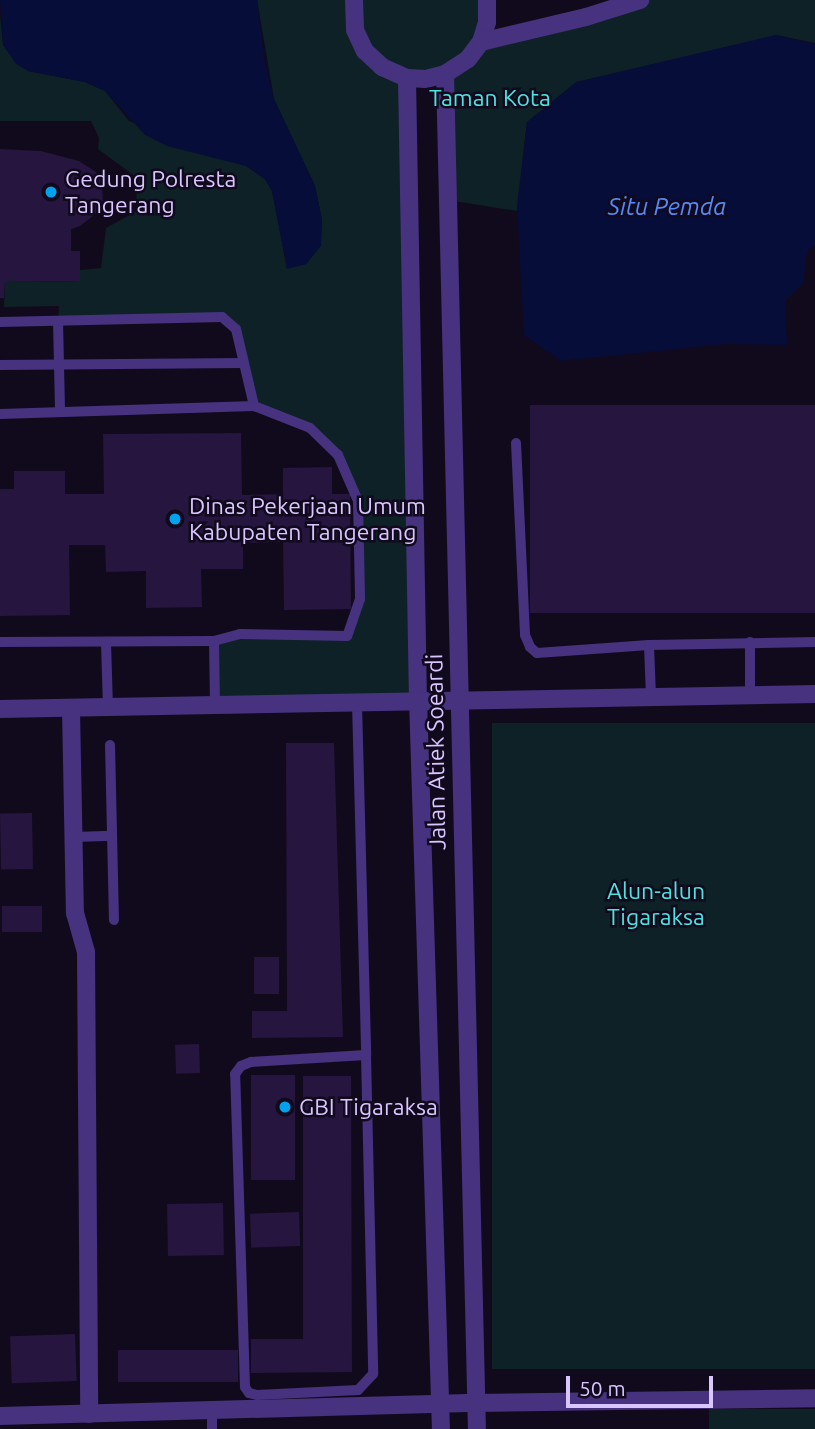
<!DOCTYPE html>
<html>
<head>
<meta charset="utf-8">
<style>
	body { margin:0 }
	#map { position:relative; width:815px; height:1429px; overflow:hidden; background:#110a1c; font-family:Ubuntu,sans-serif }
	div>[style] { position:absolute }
	.green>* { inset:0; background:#0d2126; transform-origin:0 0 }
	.water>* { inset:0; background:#060d39 }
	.building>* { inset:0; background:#26153e; transform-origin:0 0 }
	.service>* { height:10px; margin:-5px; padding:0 5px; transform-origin:5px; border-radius:5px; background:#46327e }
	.minor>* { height:18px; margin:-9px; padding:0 9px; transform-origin:9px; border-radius:9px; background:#46327e }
	.dots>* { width:19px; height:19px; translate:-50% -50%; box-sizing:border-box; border:4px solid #110a1c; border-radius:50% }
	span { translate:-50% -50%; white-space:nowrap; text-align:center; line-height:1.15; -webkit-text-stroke:5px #110a1c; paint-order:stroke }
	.park-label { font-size:23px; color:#4ce4e0 }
	.poi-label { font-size:23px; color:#d9c5ff }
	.left { translate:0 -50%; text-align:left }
	.street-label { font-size:23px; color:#d9c5ff }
	.water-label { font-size:24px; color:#5389ff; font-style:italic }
	.scale { position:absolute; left:566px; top:1376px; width:147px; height:32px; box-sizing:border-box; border:4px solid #d9c5ff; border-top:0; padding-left:9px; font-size:21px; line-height:24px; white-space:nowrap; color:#d9c5ff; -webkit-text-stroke:5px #110a1c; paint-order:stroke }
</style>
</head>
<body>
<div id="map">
	<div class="green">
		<i style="clip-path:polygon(257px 0,487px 0,481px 41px,640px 0,815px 0,815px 43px,776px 35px,527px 122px,517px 211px,448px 200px,445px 74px,407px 78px,418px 699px,215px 705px,214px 641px,240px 634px,347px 636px,360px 598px,358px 501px,338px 455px,310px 428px,254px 406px,228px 319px,58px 321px,59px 306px,4px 307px,5px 282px,79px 281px,80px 270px,101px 268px,106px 228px,137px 211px,136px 177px,98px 149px,99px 138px,91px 121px,0 121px,0 15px,3px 45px,28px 71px,85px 82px,105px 91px,129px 121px,246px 166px,265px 179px,272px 191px,287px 268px,306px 264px,320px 246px,322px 220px,315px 186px,274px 99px)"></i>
		<i style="left:815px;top:723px;width:646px;height:323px;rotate:90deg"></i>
		<i style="left:815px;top:1409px;width:20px;height:106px;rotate:90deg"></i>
	</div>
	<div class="water">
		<i style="clip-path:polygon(0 0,257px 0,264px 57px,274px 99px,315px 186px,322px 220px,321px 246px,306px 264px,287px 269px,272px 191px,265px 179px,246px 166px,167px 146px,145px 135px,105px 91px,85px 82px,28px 71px,16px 64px,3px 45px)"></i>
		<i style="clip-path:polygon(776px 35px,815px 44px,815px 246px,807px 251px,803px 283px,785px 301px,787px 345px,726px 344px,561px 361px,524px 335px,517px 206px,527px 122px,576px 82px)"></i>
	</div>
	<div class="building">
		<i style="clip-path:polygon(0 149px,41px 151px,79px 161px,102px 176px,103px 208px,80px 226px,71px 229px,71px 251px,80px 251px,80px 281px,5px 282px,4px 298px,0 298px)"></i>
		<i style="left:815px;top:405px;width:208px;height:285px;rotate:90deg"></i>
		<i style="clip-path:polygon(241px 433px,242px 495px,283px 494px,283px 468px,332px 467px,332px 494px,350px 494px,351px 609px,284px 610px,283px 542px,243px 543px,243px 569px,201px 569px,202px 607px,146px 608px,146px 571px,106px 572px,105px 545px,69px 545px,70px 615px,0 616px,0 489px,14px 489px,14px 471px,65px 471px,65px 494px,104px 494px,103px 434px)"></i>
		<i style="clip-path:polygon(286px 743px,334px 743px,343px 1037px,252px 1038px,252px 1011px,287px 1011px)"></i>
		<i style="left:32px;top:813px;width:56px;height:32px;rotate:89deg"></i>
		<i style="left:42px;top:906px;width:26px;height:40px;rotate:90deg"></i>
		<i style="left:254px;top:957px;width:25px;height:37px"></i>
		<i style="left:199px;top:1044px;width:29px;height:24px;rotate:88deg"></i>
		<i style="left:251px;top:1075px;width:44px;height:105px"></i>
		<i style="clip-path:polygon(303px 1076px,351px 1076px,352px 1372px,251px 1373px,251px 1339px,303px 1339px)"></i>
		<i style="left:223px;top:1203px;width:52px;height:56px;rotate:89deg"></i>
		<i style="left:299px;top:1212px;width:34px;height:49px;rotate:88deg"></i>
		<i style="left:75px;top:1334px;width:47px;height:65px;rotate:88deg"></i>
		<i style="left:238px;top:1350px;width:32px;height:120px;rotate:90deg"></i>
	</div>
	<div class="service">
		<i style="left:58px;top:321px;width:91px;rotate:88.7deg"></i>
		<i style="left:0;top:322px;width:222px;rotate:-1.3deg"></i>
		<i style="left:222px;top:317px;width:18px;rotate:41deg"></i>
		<i style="left:236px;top:329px;width:79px;rotate:76.8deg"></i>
		<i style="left:0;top:365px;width:243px;rotate:-0.5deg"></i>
		<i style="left:0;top:414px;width:254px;rotate:-1.8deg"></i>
		<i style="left:254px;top:406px;width:60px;rotate:21.4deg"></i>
		<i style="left:310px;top:428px;width:39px;rotate:44deg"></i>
		<i style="left:338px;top:455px;width:50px;rotate:66.5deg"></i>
		<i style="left:358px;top:501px;width:98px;rotate:88.8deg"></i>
		<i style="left:360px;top:599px;width:39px;rotate:109deg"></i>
		<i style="left:347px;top:636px;width:107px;rotate:-178.9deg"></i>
		<i style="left:240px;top:634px;width:27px;rotate:165deg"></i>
		<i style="left:516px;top:443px;width:192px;rotate:87.3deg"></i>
		<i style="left:525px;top:635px;width:13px;rotate:67deg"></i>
		<i style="left:530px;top:647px;width:9px;rotate:41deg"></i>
		<i style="left:537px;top:653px;width:112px;rotate:-4.1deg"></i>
		<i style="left:649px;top:645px;width:166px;rotate:-1deg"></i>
		<i style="left:0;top:642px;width:214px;rotate:-0.3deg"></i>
		<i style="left:214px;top:641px;width:64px;rotate:89.1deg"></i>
		<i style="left:750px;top:642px;width:53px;rotate:90deg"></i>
		<i style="left:106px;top:643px;width:64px;rotate:88.2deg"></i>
		<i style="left:649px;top:645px;width:51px;rotate:87.8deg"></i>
		<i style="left:357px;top:703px;width:352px;rotate:88.5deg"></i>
		<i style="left:366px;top:1055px;width:319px;rotate:88.7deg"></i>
		<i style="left:373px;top:1374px;width:22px;rotate:133deg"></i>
		<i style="left:358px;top:1390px;width:101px;rotate:177.2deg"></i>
		<i style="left:257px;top:1395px;width:8px;rotate:-166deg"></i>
		<i style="left:249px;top:1393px;width:7px;rotate:-124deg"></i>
		<i style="left:245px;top:1387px;width:313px;rotate:-91.8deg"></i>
		<i style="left:235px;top:1074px;width:10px;rotate:-53deg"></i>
		<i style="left:241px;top:1066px;width:11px;rotate:-22deg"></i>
		<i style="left:251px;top:1062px;width:115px;rotate:-3.5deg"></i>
		<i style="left:110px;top:745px;width:175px;rotate:88.7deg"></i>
		<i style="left:74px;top:837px;width:38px;rotate:-2deg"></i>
		<i style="left:212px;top:1412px;width:17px;rotate:90deg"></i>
	</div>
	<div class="minor">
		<i style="left:354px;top:0;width:30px;rotate:88deg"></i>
		<i style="left:355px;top:30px;width:23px;rotate:65deg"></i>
		<i style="left:365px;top:51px;width:23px;rotate:43deg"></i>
		<i style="left:382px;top:67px;width:27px;rotate:24deg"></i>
		<i style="left:407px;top:78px;width:19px;rotate:3deg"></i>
		<i style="left:426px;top:79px;width:20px;rotate:-15deg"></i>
		<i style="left:445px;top:74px;width:27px;rotate:-33deg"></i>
		<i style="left:468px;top:59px;width:21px;rotate:-53deg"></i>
		<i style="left:481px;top:42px;width:21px;rotate:-73deg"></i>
		<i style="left:487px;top:22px;width:22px;rotate:-90deg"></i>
		<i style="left:481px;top:42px;width:108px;rotate:-13.4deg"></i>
		<i style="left:586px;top:17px;width:57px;rotate:-17.5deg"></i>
		<i style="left:445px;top:74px;width:1355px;rotate:88.65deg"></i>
		<i style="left:407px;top:78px;width:621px;rotate:88.99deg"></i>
		<i style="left:418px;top:699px;width:730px;rotate:88.2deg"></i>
		<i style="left:0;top:709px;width:815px;rotate:-1.05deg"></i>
		<i style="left:71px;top:709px;width:204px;rotate:88.9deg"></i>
		<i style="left:75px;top:913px;width:41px;rotate:74.2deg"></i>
		<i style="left:86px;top:952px;width:462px;rotate:89.6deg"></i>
		<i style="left:0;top:1416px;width:476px;rotate:-1.6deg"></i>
		<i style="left:476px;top:1403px;width:339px;rotate:-0.8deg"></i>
	</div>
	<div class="dots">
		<i style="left:51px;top:192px;background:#00a2f0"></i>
		<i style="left:175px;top:519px;background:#00a2f0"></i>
		<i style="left:285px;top:1107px;background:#00a2f0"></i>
	</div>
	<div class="park-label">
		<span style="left:490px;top:98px">Taman Kota</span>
		<span style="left:656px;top:904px">Alun-alun<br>Tigaraksa</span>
	</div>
	<div class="poi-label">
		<span class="left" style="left:65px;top:192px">Gedung Polresta<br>Tangerang</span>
		<span class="left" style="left:189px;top:519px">Dinas Pekerjaan Umum<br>Kabupaten Tangerang</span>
		<span class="left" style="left:299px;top:1107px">GBI Tigaraksa</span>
	</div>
	<div class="street-label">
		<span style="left:436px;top:752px;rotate:-91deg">Jalan Atiek Soeardi</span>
	</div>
	<div class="water-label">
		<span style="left:667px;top:207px">Situ Pemda</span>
	</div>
	<div class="scale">50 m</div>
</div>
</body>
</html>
